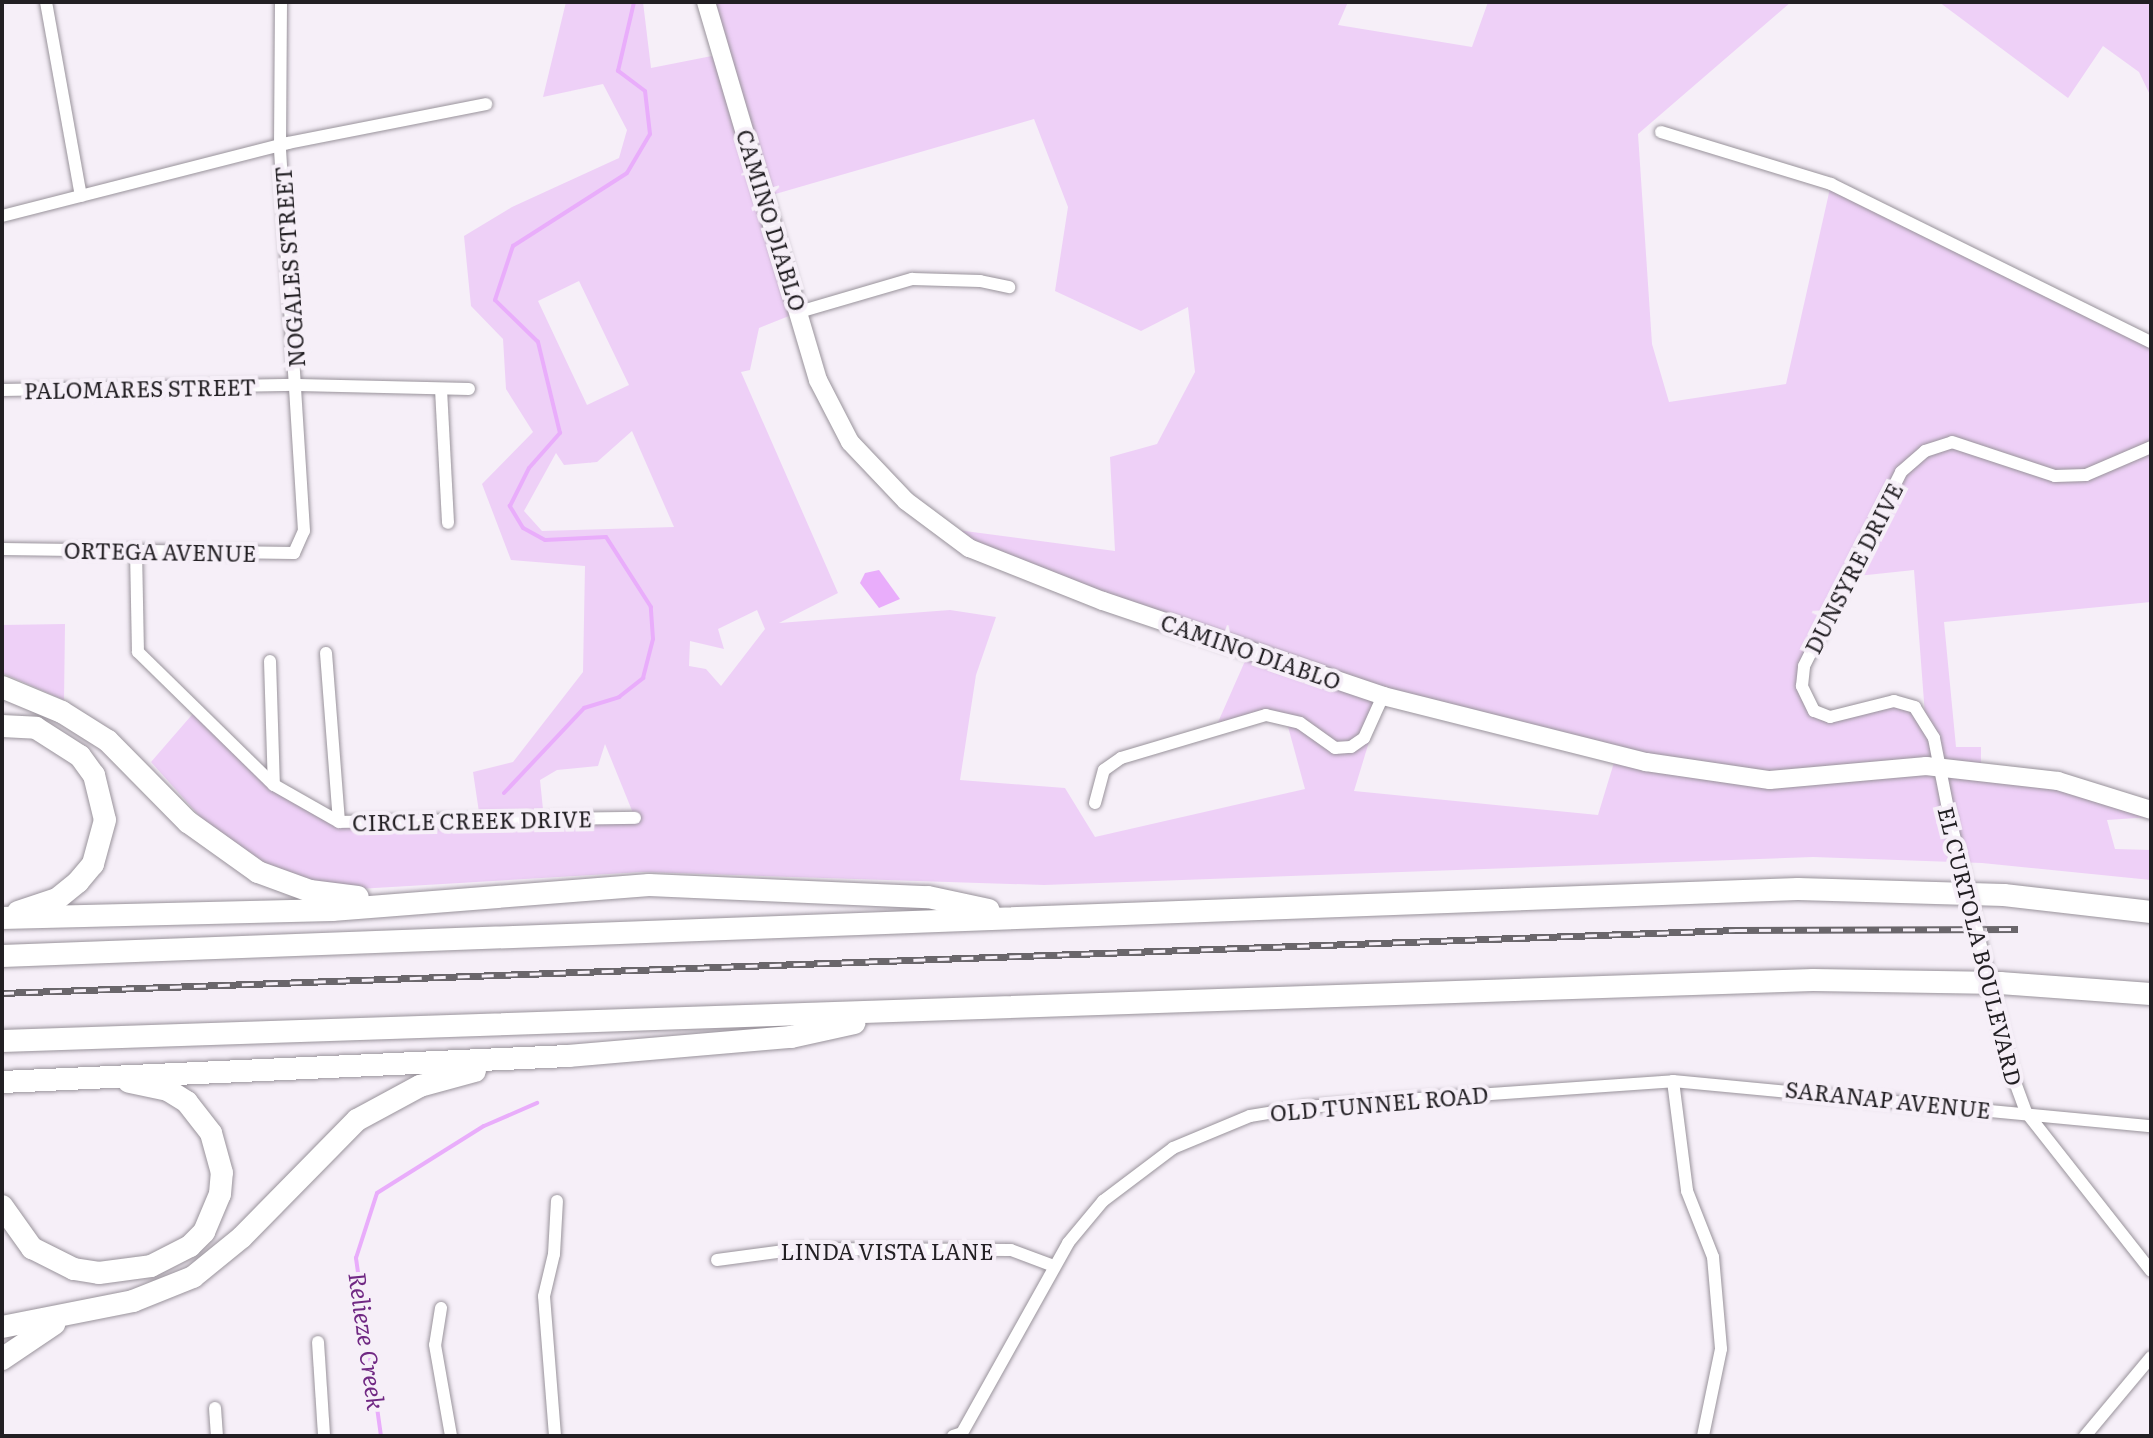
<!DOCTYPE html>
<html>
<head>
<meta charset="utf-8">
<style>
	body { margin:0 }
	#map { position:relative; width:2153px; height:1438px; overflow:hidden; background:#f6eff8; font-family:Literata,serif }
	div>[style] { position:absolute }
	.green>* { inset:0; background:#eed0f7 }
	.water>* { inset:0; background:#e9adfb }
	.stream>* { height:4px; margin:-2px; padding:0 2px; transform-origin:2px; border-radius:2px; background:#e9adfb }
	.roads { filter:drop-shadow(0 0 2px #99939b) drop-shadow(0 0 2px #99939b) }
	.street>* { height:12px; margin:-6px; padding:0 6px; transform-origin:6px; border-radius:6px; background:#fff }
	.secondary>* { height:18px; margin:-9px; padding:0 9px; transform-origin:9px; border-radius:9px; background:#fff }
	.highway>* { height:22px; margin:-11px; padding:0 11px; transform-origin:11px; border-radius:11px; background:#fff }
	.rail>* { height:7px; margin-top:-3.5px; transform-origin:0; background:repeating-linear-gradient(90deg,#f6eff8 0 12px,#6a666b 0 24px); box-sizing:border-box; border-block:2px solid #6a666b }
	.bridges { filter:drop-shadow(0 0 2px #99939b) drop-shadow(0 0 2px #99939b) }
	.street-bridge>* { height:12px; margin:-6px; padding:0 6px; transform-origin:6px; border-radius:6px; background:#fff }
	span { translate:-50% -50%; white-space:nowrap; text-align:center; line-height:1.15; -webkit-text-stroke:8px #f6eff8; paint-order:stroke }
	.street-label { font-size:22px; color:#221f23 }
	.water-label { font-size:24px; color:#702883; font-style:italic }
	.frame { position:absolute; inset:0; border:4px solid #221f23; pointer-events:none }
</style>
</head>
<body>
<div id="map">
	<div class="green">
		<i style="clip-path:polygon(evenodd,566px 2px,643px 2px,651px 68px,722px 54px,706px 2px,1348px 2px,1338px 25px,1472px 47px,1488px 2px,1791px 2px,1638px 134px,1652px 344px,1669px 402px,1786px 384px,1831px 184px,2151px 342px,2151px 602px,1944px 622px,1956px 747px,1981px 747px,1981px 772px,2058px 781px,2151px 817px,2107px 820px,2115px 849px,2151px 850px,2151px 880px,1982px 863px,1813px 857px,1044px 885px,642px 872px,358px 889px,332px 887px,260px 864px,212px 830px,151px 762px,197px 709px,274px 785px,339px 822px,480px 819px,473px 772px,513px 762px,583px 672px,585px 566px,511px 560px,482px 484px,533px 432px,506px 389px,503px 339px,471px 306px,464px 236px,512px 207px,619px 158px,627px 130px,603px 84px,543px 97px,566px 2px,1034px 119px,1068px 207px,1055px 291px,1141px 331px,1188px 307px,1195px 372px,1157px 444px,1110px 457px,1115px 551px,942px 528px,1249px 652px,1215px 729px,1266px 715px,1287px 723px,1305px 789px,1095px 837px,1065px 788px,960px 780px,976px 675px,996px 617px,950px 610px,779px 623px,838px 593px,741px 372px,750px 370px,759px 328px,799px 312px,765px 197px,1034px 119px,566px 2px,579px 281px,629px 385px,587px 405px,538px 301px,579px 281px,566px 2px,632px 431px,674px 527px,542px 531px,524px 511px,556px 453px,564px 465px,597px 462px,632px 431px,566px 2px,1914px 570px,1925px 715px,1894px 701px,1830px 717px,1814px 711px,1804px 666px,1848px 577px,1914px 570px,566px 2px,757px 610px,765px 629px,721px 686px,706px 669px,689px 666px,690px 641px,724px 649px,718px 629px,757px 610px,566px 2px,1383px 696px,1616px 756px,1598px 815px,1354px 791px,1383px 696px,566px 2px,605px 744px,635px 818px,544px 819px,540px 780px,557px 770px,598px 766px,605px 744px)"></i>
		<i style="clip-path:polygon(1939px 2px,2151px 2px,2151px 97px,2139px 72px,2103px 46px,2068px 98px)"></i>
		<i style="clip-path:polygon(65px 624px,64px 700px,2px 673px,2px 625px)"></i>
	</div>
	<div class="water">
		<i style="clip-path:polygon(879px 570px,900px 599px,879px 608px,860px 583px,865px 573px)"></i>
	</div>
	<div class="stream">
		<i style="left:504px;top:793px;width:117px;rotate:-46.7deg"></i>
		<i style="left:584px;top:708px;width:37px;rotate:-17deg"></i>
		<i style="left:619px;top:697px;width:31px;rotate:-38deg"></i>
		<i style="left:643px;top:678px;width:40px;rotate:-75.6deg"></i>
		<i style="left:653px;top:639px;width:32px;rotate:-94deg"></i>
		<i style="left:651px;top:607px;width:83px;rotate:-122.7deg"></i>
		<i style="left:606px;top:537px;width:61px;rotate:177.2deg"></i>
		<i style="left:545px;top:540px;width:25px;rotate:-151deg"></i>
		<i style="left:523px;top:528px;width:26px;rotate:-121deg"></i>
		<i style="left:510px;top:506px;width:42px;rotate:-63.4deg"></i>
		<i style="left:529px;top:468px;width:47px;rotate:-48.5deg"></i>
		<i style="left:560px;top:433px;width:94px;rotate:-103.6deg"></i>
		<i style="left:538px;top:342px;width:60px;rotate:-135.7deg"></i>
		<i style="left:495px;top:300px;width:57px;rotate:-71.6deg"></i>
		<i style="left:513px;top:246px;width:135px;rotate:-32.6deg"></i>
		<i style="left:627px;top:173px;width:45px;rotate:-59.5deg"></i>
		<i style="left:650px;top:134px;width:43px;rotate:-96.6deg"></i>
		<i style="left:645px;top:91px;width:34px;rotate:-143deg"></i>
		<i style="left:618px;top:71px;width:71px;rotate:-76.9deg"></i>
		<i style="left:381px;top:1436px;width:180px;rotate:-98deg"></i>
		<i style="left:356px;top:1258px;width:68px;rotate:-72.1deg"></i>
		<i style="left:377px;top:1193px;width:126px;rotate:-32.1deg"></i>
		<i style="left:484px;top:1126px;width:58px;rotate:-23.5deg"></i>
	</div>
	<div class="roads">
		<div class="street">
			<i style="left:46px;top:2px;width:197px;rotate:79.8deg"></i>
			<i style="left:1661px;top:132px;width:178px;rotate:17deg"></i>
			<i style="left:1831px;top:184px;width:357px;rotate:26.3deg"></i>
			<i style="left:2px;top:216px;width:295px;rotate:-14.3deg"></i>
			<i style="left:288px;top:143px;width:202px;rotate:-11.1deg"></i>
			<i style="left:799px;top:312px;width:118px;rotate:-16.3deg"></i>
			<i style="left:912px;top:279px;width:68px;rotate:1.7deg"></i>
			<i style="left:980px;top:281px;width:30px;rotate:12deg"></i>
			<i style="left:441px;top:389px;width:134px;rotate:87deg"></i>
			<i style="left:2px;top:390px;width:296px;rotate:-1deg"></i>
			<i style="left:298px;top:385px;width:171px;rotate:1.3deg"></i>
			<i style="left:2px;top:549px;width:292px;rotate:0.8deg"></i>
			<i style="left:294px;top:553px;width:24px;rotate:-66deg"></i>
			<i style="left:304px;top:531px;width:387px;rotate:-93.6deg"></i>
			<i style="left:280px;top:145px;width:143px;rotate:-89.6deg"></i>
			<i style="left:136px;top:550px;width:102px;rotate:88.9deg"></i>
			<i style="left:138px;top:652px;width:190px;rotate:44.4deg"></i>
			<i style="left:274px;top:785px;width:75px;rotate:29.6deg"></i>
			<i style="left:339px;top:822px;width:296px;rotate:-0.8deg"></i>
			<i style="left:326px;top:653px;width:169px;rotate:85.6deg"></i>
			<i style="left:270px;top:661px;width:124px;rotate:88.2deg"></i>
			<i style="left:1095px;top:803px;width:34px;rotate:-75deg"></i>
			<i style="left:1104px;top:770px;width:21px;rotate:-35deg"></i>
			<i style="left:1121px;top:758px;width:151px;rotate:-16.5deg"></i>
			<i style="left:1266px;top:715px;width:35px;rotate:13deg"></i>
			<i style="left:1300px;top:723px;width:43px;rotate:35.5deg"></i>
			<i style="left:1335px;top:748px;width:16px;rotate:-4deg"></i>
			<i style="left:1351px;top:747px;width:16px;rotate:-35deg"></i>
			<i style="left:1364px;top:738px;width:46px;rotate:-65.7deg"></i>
			<i style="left:1950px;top:819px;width:83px;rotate:-101.2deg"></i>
			<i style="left:1934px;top:738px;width:36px;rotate:-122deg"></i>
			<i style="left:1915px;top:707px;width:22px;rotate:-164deg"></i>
			<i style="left:1894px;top:701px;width:66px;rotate:166deg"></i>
			<i style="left:1830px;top:717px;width:17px;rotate:-159deg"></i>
			<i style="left:1814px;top:711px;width:28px;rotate:-116deg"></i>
			<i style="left:1802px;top:686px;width:20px;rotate:-84deg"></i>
			<i style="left:1804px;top:666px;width:217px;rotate:-63.4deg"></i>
			<i style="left:1901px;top:472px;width:32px;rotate:-41deg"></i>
			<i style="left:1925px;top:451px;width:28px;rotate:-18deg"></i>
			<i style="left:1952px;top:442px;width:108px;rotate:18.3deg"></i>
			<i style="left:2055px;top:476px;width:31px;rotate:-2deg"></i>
			<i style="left:2086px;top:475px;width:71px;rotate:-23.3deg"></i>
			<i style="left:2012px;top:1074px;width:40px;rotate:69.8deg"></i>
			<i style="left:2026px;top:1112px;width:202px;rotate:51.8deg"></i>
			<i style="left:1673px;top:1081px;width:111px;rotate:82.7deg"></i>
			<i style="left:1687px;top:1191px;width:71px;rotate:68.5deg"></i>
			<i style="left:1713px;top:1257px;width:92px;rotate:85deg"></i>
			<i style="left:1721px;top:1349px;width:89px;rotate:101.7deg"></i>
			<i style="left:717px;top:1260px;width:83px;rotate:-7.6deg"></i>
			<i style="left:799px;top:1249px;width:212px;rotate:0.3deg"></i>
			<i style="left:1011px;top:1250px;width:46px;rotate:20.4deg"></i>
			<i style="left:441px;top:1308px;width:37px;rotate:99deg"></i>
			<i style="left:435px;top:1345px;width:92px;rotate:80deg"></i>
			<i style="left:318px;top:1342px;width:94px;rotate:86.3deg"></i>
			<i style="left:215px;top:1408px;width:28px;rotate:86deg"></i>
			<i style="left:555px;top:1436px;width:140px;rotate:-94.5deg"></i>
			<i style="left:544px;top:1296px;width:43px;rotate:-76.6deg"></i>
			<i style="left:554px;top:1254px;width:53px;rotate:-86.8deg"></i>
			<i style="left:953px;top:1436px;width:9px;rotate:-18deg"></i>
			<i style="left:962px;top:1433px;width:218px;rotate:-60.8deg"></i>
			<i style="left:1068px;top:1243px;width:55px;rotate:-50.2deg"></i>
			<i style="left:1103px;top:1201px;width:88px;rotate:-37.1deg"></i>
			<i style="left:1173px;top:1148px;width:83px;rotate:-22.6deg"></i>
			<i style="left:1250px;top:1116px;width:56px;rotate:-9.3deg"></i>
			<i style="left:1305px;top:1107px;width:369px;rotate:-4deg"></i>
			<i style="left:1673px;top:1081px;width:480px;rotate:5.4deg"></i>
			<i style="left:2085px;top:1436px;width:103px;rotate:-50.1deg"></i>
		</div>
		<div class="secondary">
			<i style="left:706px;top:2px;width:394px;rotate:73.5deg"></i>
			<i style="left:818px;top:380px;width:70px;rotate:62.7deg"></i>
			<i style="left:850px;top:442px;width:81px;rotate:46.5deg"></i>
			<i style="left:906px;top:501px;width:79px;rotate:36.7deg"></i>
			<i style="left:969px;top:548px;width:144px;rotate:21.6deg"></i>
			<i style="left:1103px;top:601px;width:296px;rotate:18.7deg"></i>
			<i style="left:1383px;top:696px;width:271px;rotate:14.1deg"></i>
			<i style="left:1646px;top:762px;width:125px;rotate:8.3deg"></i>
			<i style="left:1770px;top:780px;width:157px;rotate:-5.1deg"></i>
			<i style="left:1926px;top:766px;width:133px;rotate:6.5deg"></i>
			<i style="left:2058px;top:781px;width:97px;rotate:17.3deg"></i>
		</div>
		<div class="highway">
			<i style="left:2px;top:687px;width:65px;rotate:22.6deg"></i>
			<i style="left:62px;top:712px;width:54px;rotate:32.2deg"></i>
			<i style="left:108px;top:741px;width:114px;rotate:45.4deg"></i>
			<i style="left:188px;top:822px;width:86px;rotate:35.5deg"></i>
			<i style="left:258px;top:872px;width:55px;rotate:20.1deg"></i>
			<i style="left:310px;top:891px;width:48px;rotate:7.1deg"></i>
			<i style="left:2px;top:726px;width:34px;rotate:3deg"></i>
			<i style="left:36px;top:728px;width:52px;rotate:32.5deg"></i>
			<i style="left:80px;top:756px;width:24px;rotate:54deg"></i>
			<i style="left:94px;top:775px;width:46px;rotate:76.3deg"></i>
			<i style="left:105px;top:820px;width:46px;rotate:105.3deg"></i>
			<i style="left:93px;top:864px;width:23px;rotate:130deg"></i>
			<i style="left:78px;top:882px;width:27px;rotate:141deg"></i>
			<i style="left:57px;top:899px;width:41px;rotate:161.6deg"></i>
			<i style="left:2px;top:918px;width:330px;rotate:-1.4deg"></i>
			<i style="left:332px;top:910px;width:318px;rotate:-4.5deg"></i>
			<i style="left:649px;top:885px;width:279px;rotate:2.5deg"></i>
			<i style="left:928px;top:897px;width:62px;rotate:12deg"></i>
			<i style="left:2px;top:956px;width:1797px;rotate:-2.14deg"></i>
			<i style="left:1798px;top:889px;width:206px;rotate:1.7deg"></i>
			<i style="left:2004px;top:895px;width:148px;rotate:6.6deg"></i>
			<i style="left:2px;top:1041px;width:1812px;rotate:-1.93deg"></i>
			<i style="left:1813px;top:980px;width:187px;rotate:0.9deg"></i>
			<i style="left:2000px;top:983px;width:151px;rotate:4.2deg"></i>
			<i style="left:2px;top:1082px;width:567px;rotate:-2.63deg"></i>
			<i style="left:568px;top:1056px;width:224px;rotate:-4.9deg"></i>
			<i style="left:791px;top:1037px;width:65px;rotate:-12.5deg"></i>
			<i style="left:2px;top:1206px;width:52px;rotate:54.5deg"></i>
			<i style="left:32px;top:1248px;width:47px;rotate:26.6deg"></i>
			<i style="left:74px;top:1269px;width:25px;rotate:9deg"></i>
			<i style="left:99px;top:1273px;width:52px;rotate:-7.7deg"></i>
			<i style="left:151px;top:1266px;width:44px;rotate:-27.1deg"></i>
			<i style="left:190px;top:1246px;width:20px;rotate:-45deg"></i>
			<i style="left:204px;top:1232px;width:41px;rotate:-67.2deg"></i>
			<i style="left:220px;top:1194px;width:21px;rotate:-85deg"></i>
			<i style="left:222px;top:1173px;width:41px;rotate:-105.4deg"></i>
			<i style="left:211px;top:1133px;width:39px;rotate:-128deg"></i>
			<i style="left:187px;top:1102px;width:22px;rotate:-148deg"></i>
			<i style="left:168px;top:1090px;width:40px;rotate:-168deg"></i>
			<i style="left:2px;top:1327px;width:134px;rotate:-11.2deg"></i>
			<i style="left:133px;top:1301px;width:65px;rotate:-21.8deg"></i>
			<i style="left:193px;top:1277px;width:63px;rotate:-39.2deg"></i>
			<i style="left:242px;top:1237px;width:164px;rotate:-45.5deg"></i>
			<i style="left:357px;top:1120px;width:72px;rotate:-28.4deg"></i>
			<i style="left:420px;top:1086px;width:57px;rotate:-15.3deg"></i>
			<i style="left:2px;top:1359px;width:63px;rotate:-33.9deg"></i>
		</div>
	</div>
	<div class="rail">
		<i style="left:2px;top:993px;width:1734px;rotate:-2.08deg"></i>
		<i style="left:1735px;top:930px;width:283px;rotate:-0.2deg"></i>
	</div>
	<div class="bridges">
		<div class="street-bridge">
			<i style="left:1950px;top:819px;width:262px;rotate:76.3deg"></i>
		</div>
	</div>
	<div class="street-label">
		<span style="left:772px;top:220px;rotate:73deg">CAMINO DIABLO</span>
		<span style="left:289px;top:267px;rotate:-94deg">NOGALES STREET</span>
		<span style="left:140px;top:388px;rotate:-1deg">PALOMARES STREET</span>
		<span style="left:160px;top:551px;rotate:1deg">ORTEGA AVENUE</span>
		<span style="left:1853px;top:568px;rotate:-63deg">DUNSYRE DRIVE</span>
		<span style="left:1251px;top:651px;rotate:19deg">CAMINO DIABLO</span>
		<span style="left:472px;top:820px;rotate:-1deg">CIRCLE CREEK DRIVE</span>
		<span style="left:1981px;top:946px;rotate:76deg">EL CURTOLA BOULEVARD</span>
		<span style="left:1888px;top:1099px;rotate:6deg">SARANAP AVENUE</span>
		<span style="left:1379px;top:1103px;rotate:-5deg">OLD TUNNEL ROAD</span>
		<span style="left:887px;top:1251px">LINDA VISTA LANE</span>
	</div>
	<div class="water-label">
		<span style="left:368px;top:1341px;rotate:82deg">Relieze Creek</span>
	</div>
	<div class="frame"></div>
</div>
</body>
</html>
